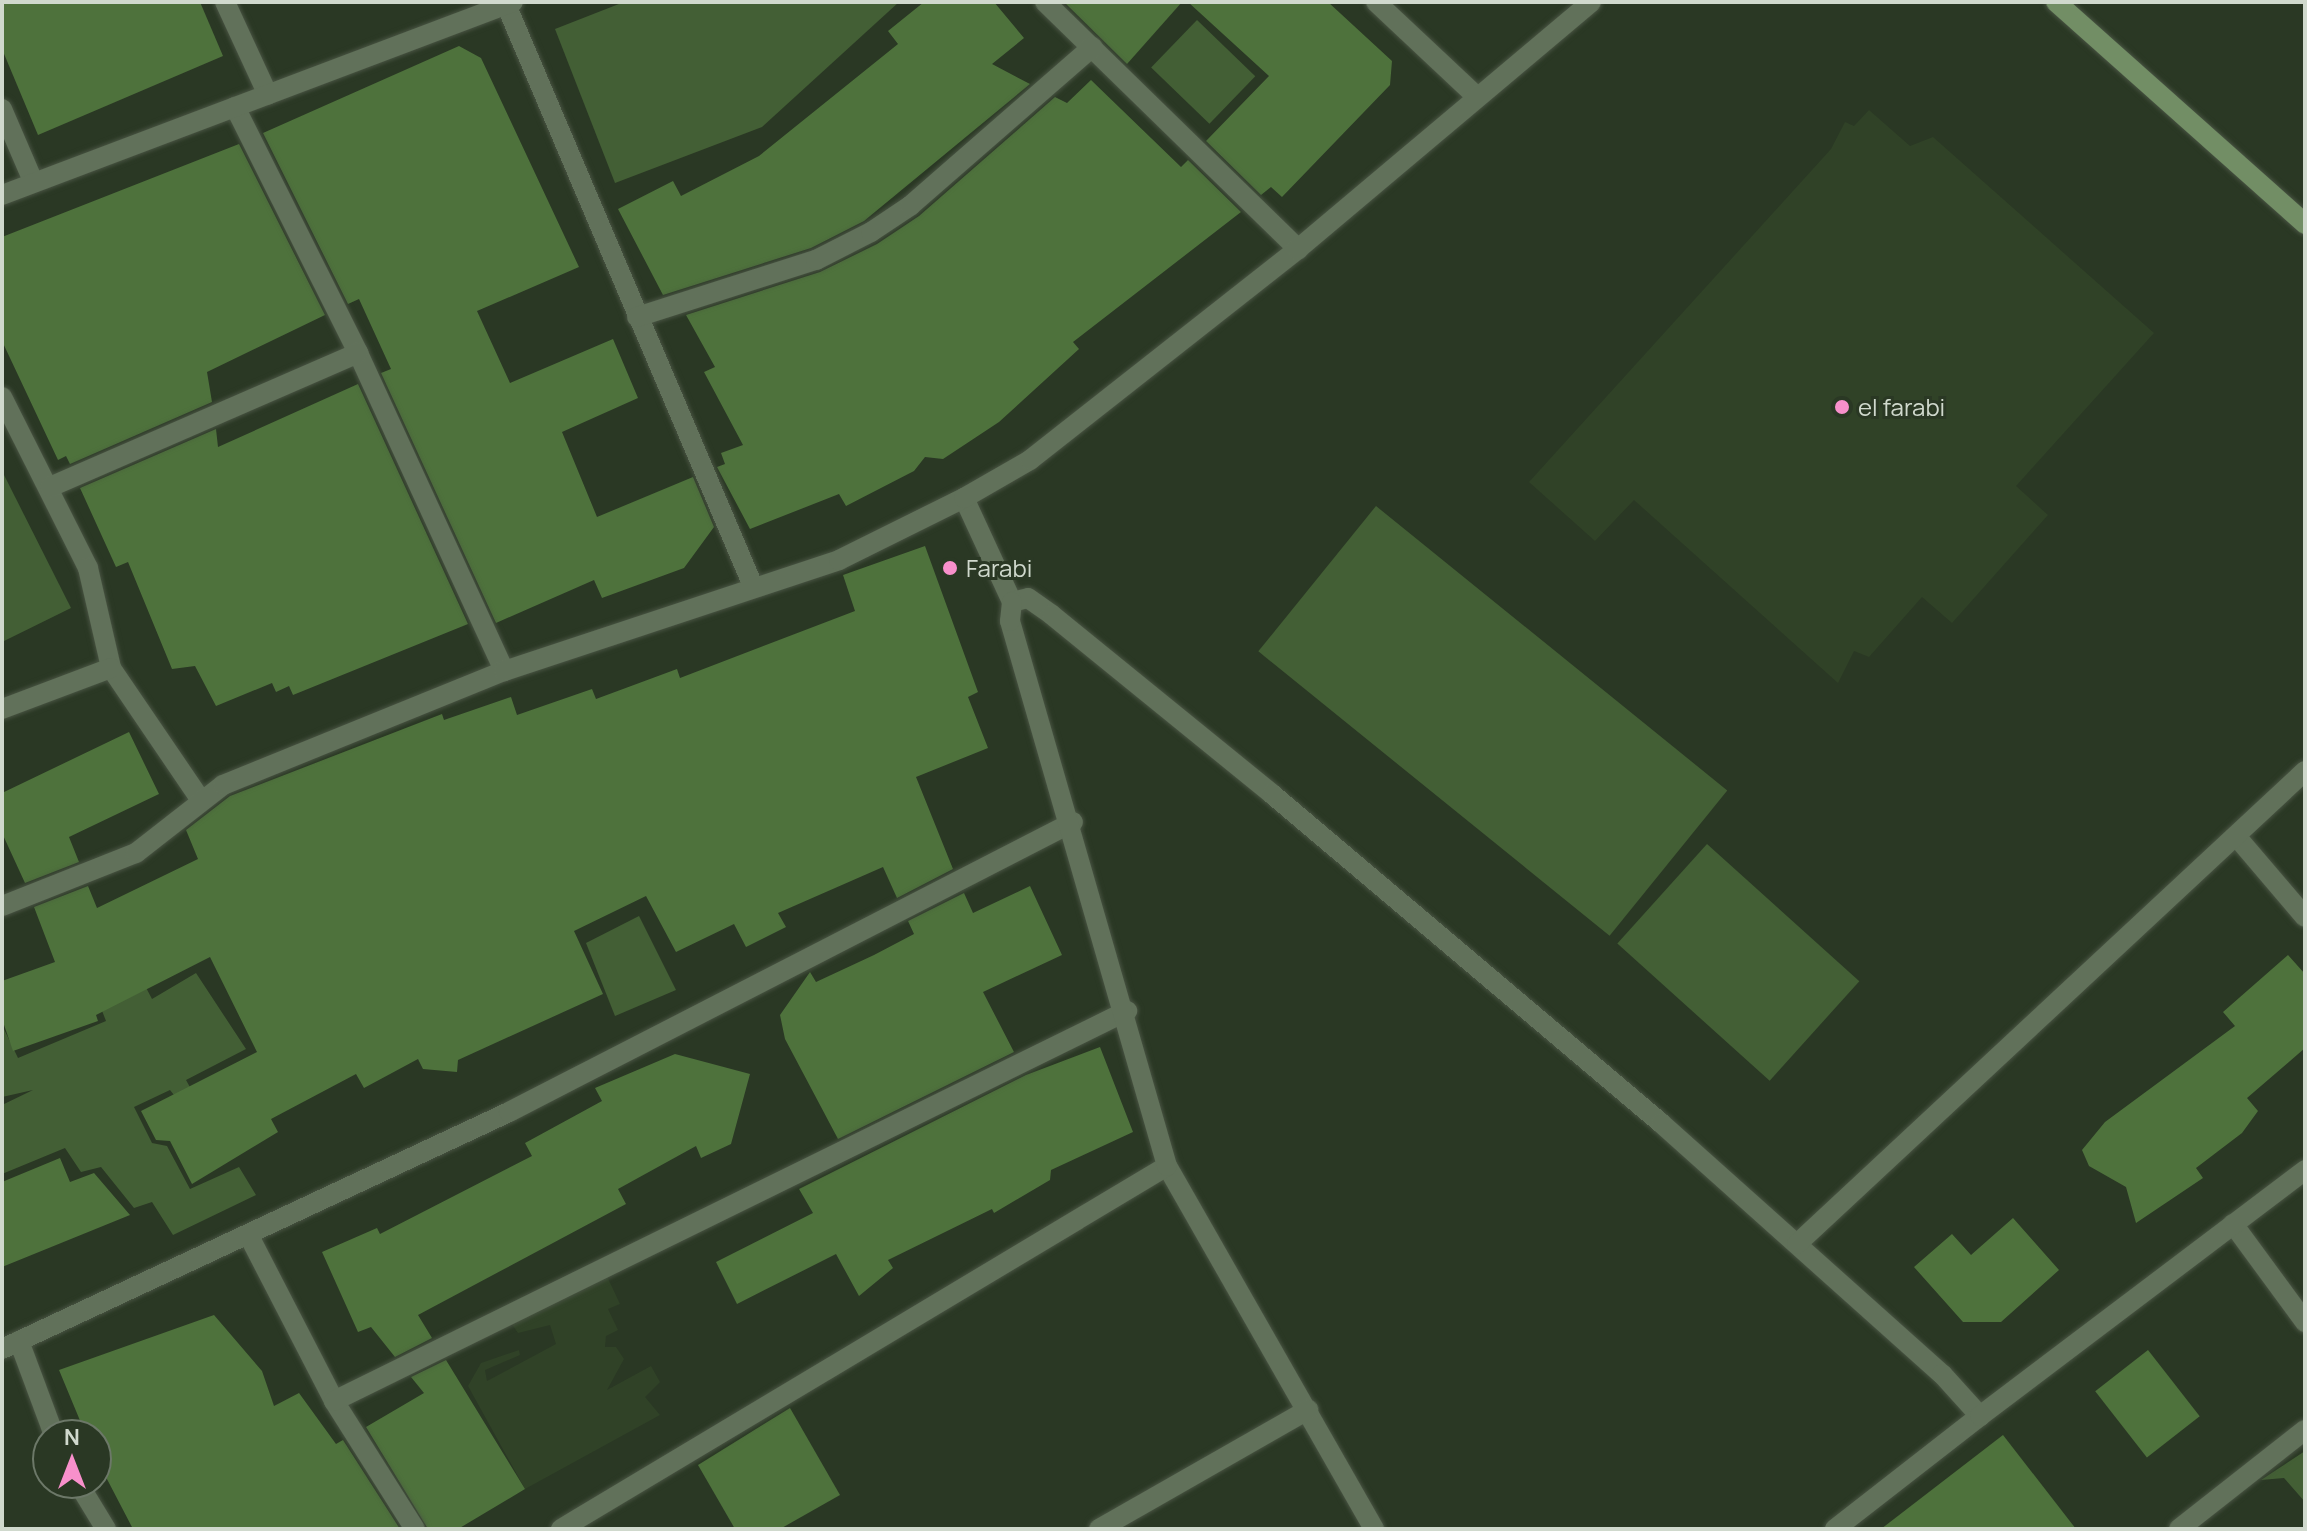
<!DOCTYPE html>
<html>
<head>
<meta charset="utf-8">
<style>
	body { margin:0 }
	#map { position:relative; width:2307px; height:1531px; overflow:hidden; background:#2a3824; font-family:Manrope,sans-serif }
	div>[style] { position:absolute }
	.built>* { inset:0; background:#304227 }
	.green>* { inset:0; background:#435f35; transform-origin:0 0 }
	.building>* { inset:0; background:#4e723c; transform-origin:0 0 }
	.roads { filter:drop-shadow(0 0 2px #485342) drop-shadow(0 0 2px #485342) }
	.street>* { height:20px; margin:-10px; padding:0 10px; transform-origin:10px; border-radius:10px; background:#61715a }
	.secondary>* { height:20px; margin:-10px; padding:0 10px; transform-origin:10px; border-radius:10px; background:#728e65 }
	.dots>* { width:22px; height:22px; translate:-50% -50%; box-sizing:border-box; border:4px solid #2a3824; border-radius:50% }
	span { translate:-50% -50%; white-space:nowrap; text-align:center; line-height:1.15; -webkit-text-stroke:6px #2a3824; paint-order:stroke }
	.poi-label { font-size:24px; color:#d0d9cd }
	.left { translate:0 -50%; text-align:left }
	.frame { position:absolute; inset:0; border:4px solid #d0d9cd; pointer-events:none }
	.north { position:absolute; left:32px; top:1419px; width:80px; height:80px; box-sizing:border-box; background:#2a3824; border:2px solid #6c7868; border-radius:50%; rotate:0deg; font-size:22px; font-weight:700; line-height:32px; text-align:center; color:#d0d9cd }
	.north::after { content:''; display:block; margin:auto; width:28px; height:36px; background:#f890cb; clip-path:polygon(50% 0,100% 100%,50% 72%,0 100%) }
</style>
</head>
<body>
<div id="map">
	<div class="built">
		<i style="clip-path:polygon(1869px 110px,1910px 146px,1933px 137px,2154px 333px,2016px 486px,2048px 515px,1952px 623px,1922px 597px,1869px 657px,1854px 651px,1838px 683px,1634px 500px,1595px 541px,1529px 482px,1831px 149px,1845px 122px,1854px 126px)"></i>
		<i style="clip-path:polygon(605px 1272px,620px 1304px,608px 1309px,618px 1330px,606px 1336px,605px 1347px,616px 1347px,624px 1359px,607px 1390px,651px 1366px,660px 1382px,645px 1397px,660px 1415px,525px 1489px,468px 1386px,481px 1363px,519px 1350px,520px 1355px,485px 1370px,487px 1381px,556px 1344px,550px 1325px,518px 1333px,509px 1320px)"></i>
	</div>
	<div class="green">
		<i style="clip-path:polygon(624px 2px,899px 2px,762px 127px,615px 183px,555px 29px)"></i>
		<i style="left:1197px;top:20px;width:81px;height:66px;rotate:44deg"></i>
		<i style="clip-path:polygon(2px 471px,71px 608px,2px 642px)"></i>
		<i style="left:1376px;top:506px;width:452px;height:187px;rotate:39deg"></i>
		<i style="left:1707px;top:844px;width:205px;height:134px;rotate:42deg"></i>
		<i style="clip-path:polygon(639px 916px,676px 990px,615px 1016px,586px 943px)"></i>
		<i style="clip-path:polygon(120px 938px,152px 999px,196px 973px,246px 1049px,186px 1080px,191px 1089px,178px 1100px,170px 1090px,134px 1107px,152px 1143px,167px 1146px,190px 1189px,239px 1167px,256px 1195px,173px 1235px,152px 1202px,134px 1208px,101px 1167px,81px 1172px,65px 1148px,2px 1174px,2px 1105px,33px 1090px,2px 1097px,2px 1025px,18px 1058px,106px 1021px,80px 954px)"></i>
		<i style="clip-path:polygon(2305px 1451px,2305px 1502px,2284px 1478px,2261px 1480px)"></i>
	</div>
	<div class="building">
		<i style="clip-path:polygon(2px 2px,200px 2px,223px 56px,38px 135px,2px 49px)"></i>
		<i style="clip-path:polygon(924px 2px,994px 2px,1024px 38px,992px 64px,1030px 84px,864px 221px,811px 248px,663px 295px,618px 209px,673px 181px,681px 196px,759px 156px,898px 44px,888px 31px)"></i>
		<i style="clip-path:polygon(1064px 2px,1182px 2px,1127px 64px)"></i>
		<i style="clip-path:polygon(1188px 2px,1328px 2px,1392px 61px,1390px 85px,1282px 197px,1271px 187px,1261px 195px,1206px 141px,1269px 76px)"></i>
		<i style="clip-path:polygon(459px 46px,481px 58px,579px 267px,477px 311px,510px 383px,613px 339px,638px 398px,562px 432px,597px 517px,693px 477px,714px 527px,684px 568px,602px 598px,594px 580px,496px 623px,381px 373px,391px 369px,359px 299px,348px 304px,263px 133px)"></i>
		<i style="clip-path:polygon(1091px 80px,1181px 167px,1188px 160px,1241px 212px,1073px 342px,1079px 349px,999px 422px,943px 459px,925px 457px,914px 471px,846px 506px,839px 494px,750px 529px,717px 467px,725px 464px,721px 453px,743px 445px,704px 372px,715px 367px,686px 315px,820px 272px,877px 244px,919px 216px,1055px 97px,1067px 103px)"></i>
		<i style="clip-path:polygon(239px 144px,325px 315px,207px 372px,212px 402px,70px 464px,66px 456px,58px 460px,2px 341px,2px 237px)"></i>
		<i style="clip-path:polygon(358px 384px,468px 624px,293px 695px,289px 686px,276px 692px,272px 683px,216px 706px,195px 666px,172px 669px,128px 562px,116px 567px,80px 488px,216px 429px,218px 447px)"></i>
		<i style="clip-path:polygon(925px 546px,978px 692px,968px 697px,988px 748px,916px 777px,953px 869px,897px 898px,883px 867px,778px 913px,786px 927px,746px 947px,734px 924px,676px 952px,646px 896px,574px 931px,603px 994px,458px 1060px,457px 1072px,423px 1069px,418px 1059px,364px 1088px,356px 1074px,271px 1119px,278px 1132px,192px 1184px,170px 1141px,156px 1140px,141px 1111px,257px 1052px,210px 957px,96px 1015px,98px 1021px,13px 1051px,2px 1019px,2px 981px,55px 962px,34px 907px,88px 886px,97px 908px,198px 859px,186px 830px,230px 796px,442px 714px,444px 720px,511px 697px,517px 715px,592px 689px,596px 699px,677px 669px,680px 678px,855px 611px,843px 575px)"></i>
		<i style="clip-path:polygon(129px 732px,159px 794px,69px 837px,79px 862px,25px 883px,2px 833px,2px 793px)"></i>
		<i style="clip-path:polygon(1030px 886px,1062px 955px,983px 992px,1014px 1052px,838px 1139px,785px 1039px,780px 1015px,810px 972px,816px 982px,874px 955px,914px 934px,908px 921px,964px 893px,973px 913px)"></i>
		<i style="clip-path:polygon(2288px 955px,2305px 974px,2305px 1048px,2247px 1098px,2258px 1111px,2242px 1133px,2196px 1168px,2203px 1178px,2136px 1223px,2126px 1187px,2089px 1166px,2082px 1150px,2105px 1122px,2235px 1026px,2223px 1012px)"></i>
		<i style="clip-path:polygon(1100px 1047px,1133px 1132px,1051px 1170px,1050px 1180px,994px 1213px,992px 1209px,888px 1260px,893px 1268px,859px 1296px,836px 1254px,737px 1304px,716px 1262px,813px 1213px,799px 1189px,1026px 1075px)"></i>
		<i style="clip-path:polygon(675px 1054px,750px 1074px,731px 1144px,701px 1158px,696px 1146px,618px 1189px,626px 1204px,418px 1315px,432px 1338px,395px 1357px,371px 1327px,358px 1332px,322px 1252px,377px 1228px,380px 1234px,532px 1156px,525px 1143px,602px 1101px,595px 1088px)"></i>
		<i style="clip-path:polygon(60px 1158px,70px 1182px,94px 1173px,130px 1215px,2px 1267px,2px 1182px)"></i>
		<i style="clip-path:polygon(2013px 1218px,2059px 1270px,2001px 1322px,1963px 1322px,1914px 1267px,1952px 1234px,1971px 1255px)"></i>
		<i style="clip-path:polygon(214px 1315px,262px 1371px,274px 1406px,299px 1393px,336px 1444px,343px 1440px,400px 1529px,133px 1529px,96px 1458px,96px 1435px,86px 1435px,59px 1370px)"></i>
		<i style="left:2148px;top:1350px;width:84px;height:67px;rotate:52deg"></i>
		<i style="clip-path:polygon(446px 1360px,525px 1489px,458px 1529px,428px 1529px,366px 1427px,424px 1393px,411px 1377px)"></i>
		<i style="clip-path:polygon(790px 1408px,840px 1495px,780px 1529px,735px 1529px,698px 1465px)"></i>
		<i style="clip-path:polygon(2003px 1435px,2076px 1529px,1881px 1529px)"></i>
	</div>
	<div class="roads">
		<div class="street">
			<i style="left:225px;top:2px;width:102px;rotate:65.2deg"></i>
			<i style="left:505px;top:2px;width:634px;rotate:66.99deg"></i>
			<i style="left:1045px;top:2px;width:354px;rotate:44.3deg"></i>
			<i style="left:1376px;top:2px;width:137px;rotate:43.2deg"></i>
			<i style="left:235px;top:107px;width:275px;rotate:63.4deg"></i>
			<i style="left:358px;top:353px;width:350px;rotate:65.3deg"></i>
			<i style="left:2px;top:109px;width:78px;rotate:66.7deg"></i>
			<i style="left:2px;top:195px;width:546px;rotate:-20.69deg"></i>
			<i style="left:637px;top:317px;width:188px;rotate:-17.7deg"></i>
			<i style="left:816px;top:260px;width:62px;rotate:-27deg"></i>
			<i style="left:871px;top:232px;width:47px;rotate:-33.7deg"></i>
			<i style="left:910px;top:206px;width:242px;rotate:-41.1deg"></i>
			<i style="left:2px;top:397px;width:191px;rotate:63.3deg"></i>
			<i style="left:88px;top:568px;width:103px;rotate:77deg"></i>
			<i style="left:111px;top:668px;width:158px;rotate:55.8deg"></i>
			<i style="left:50px;top:487px;width:336px;rotate:-23.5deg"></i>
			<i style="left:964px;top:498px;width:115px;rotate:65.2deg"></i>
			<i style="left:1012px;top:602px;width:16px;rotate:-14deg"></i>
			<i style="left:1028px;top:598px;width:29px;rotate:35deg"></i>
			<i style="left:1052px;top:615px;width:284px;rotate:39.1deg"></i>
			<i style="left:1272px;top:794px;width:509px;rotate:40.22deg"></i>
			<i style="left:1661px;top:1123px;width:377px;rotate:41.8deg"></i>
			<i style="left:1942px;top:1374px;width:57px;rotate:47.9deg"></i>
			<i style="left:1980px;top:1416px;width:184px;rotate:142.1deg"></i>
			<i style="left:2px;top:709px;width:116px;rotate:-20.6deg"></i>
			<i style="left:2236px;top:836px;width:106px;rotate:49.6deg"></i>
			<i style="left:2px;top:906px;width:144px;rotate:-21.6deg"></i>
			<i style="left:136px;top:853px;width:110px;rotate:-38deg"></i>
			<i style="left:223px;top:785px;width:303px;rotate:-22.1deg"></i>
			<i style="left:504px;top:671px;width:353px;rotate:-18.3deg"></i>
			<i style="left:839px;top:560px;width:140px;rotate:-26.4deg"></i>
			<i style="left:964px;top:498px;width:76px;rotate:-29.9deg"></i>
			<i style="left:1030px;top:460px;width:341px;rotate:-38.2deg"></i>
			<i style="left:1298px;top:249px;width:383px;rotate:-40.1deg"></i>
			<i style="left:1167px;top:1166px;width:418px;rotate:60.3deg"></i>
			<i style="left:2233px;top:1224px;width:122px;rotate:53.7deg"></i>
			<i style="left:249px;top:1236px;width:186px;rotate:62.7deg"></i>
			<i style="left:334px;top:1401px;width:151px;rotate:57.7deg"></i>
			<i style="left:1797px;top:1244px;width:694px;rotate:-42.96deg"></i>
			<i style="left:19px;top:1341px;width:100px;rotate:69.6deg"></i>
			<i style="left:2px;top:1349px;width:560px;rotate:-25.05deg"></i>
			<i style="left:509px;top:1112px;width:634px;rotate:-27.21deg"></i>
			<i style="left:334px;top:1401px;width:884px;rotate:-26.19deg"></i>
			<i style="left:1980px;top:1416px;width:408px;rotate:-37.1deg"></i>
			<i style="left:78px;top:1483px;width:54px;rotate:58.7deg"></i>
			<i style="left:561px;top:1529px;width:706px;rotate:-30.92deg"></i>
			<i style="left:1167px;top:1166px;width:567px;rotate:-106.07deg"></i>
			<i style="left:1010px;top:621px;width:19px;rotate:-84deg"></i>
			<i style="left:1099px;top:1529px;width:241px;rotate:-29.7deg"></i>
			<i style="left:2179px;top:1529px;width:160px;rotate:-38.2deg"></i>
		</div>
		<div class="secondary">
			<i style="left:2056px;top:2px;width:334px;rotate:41.7deg"></i>
		</div>
	</div>
	<div class="dots">
		<i style="left:1842px;top:407px;background:#f890cb"></i>
		<i style="left:950px;top:568px;background:#f890cb"></i>
	</div>
	<div class="poi-label">
		<span class="left" style="left:1858px;top:407px">el farabi</span>
		<span class="left" style="left:966px;top:568px">Farabi</span>
	</div>
	<div class="frame"></div>
	<div class="north">N</div>
</div>
</body>
</html>
